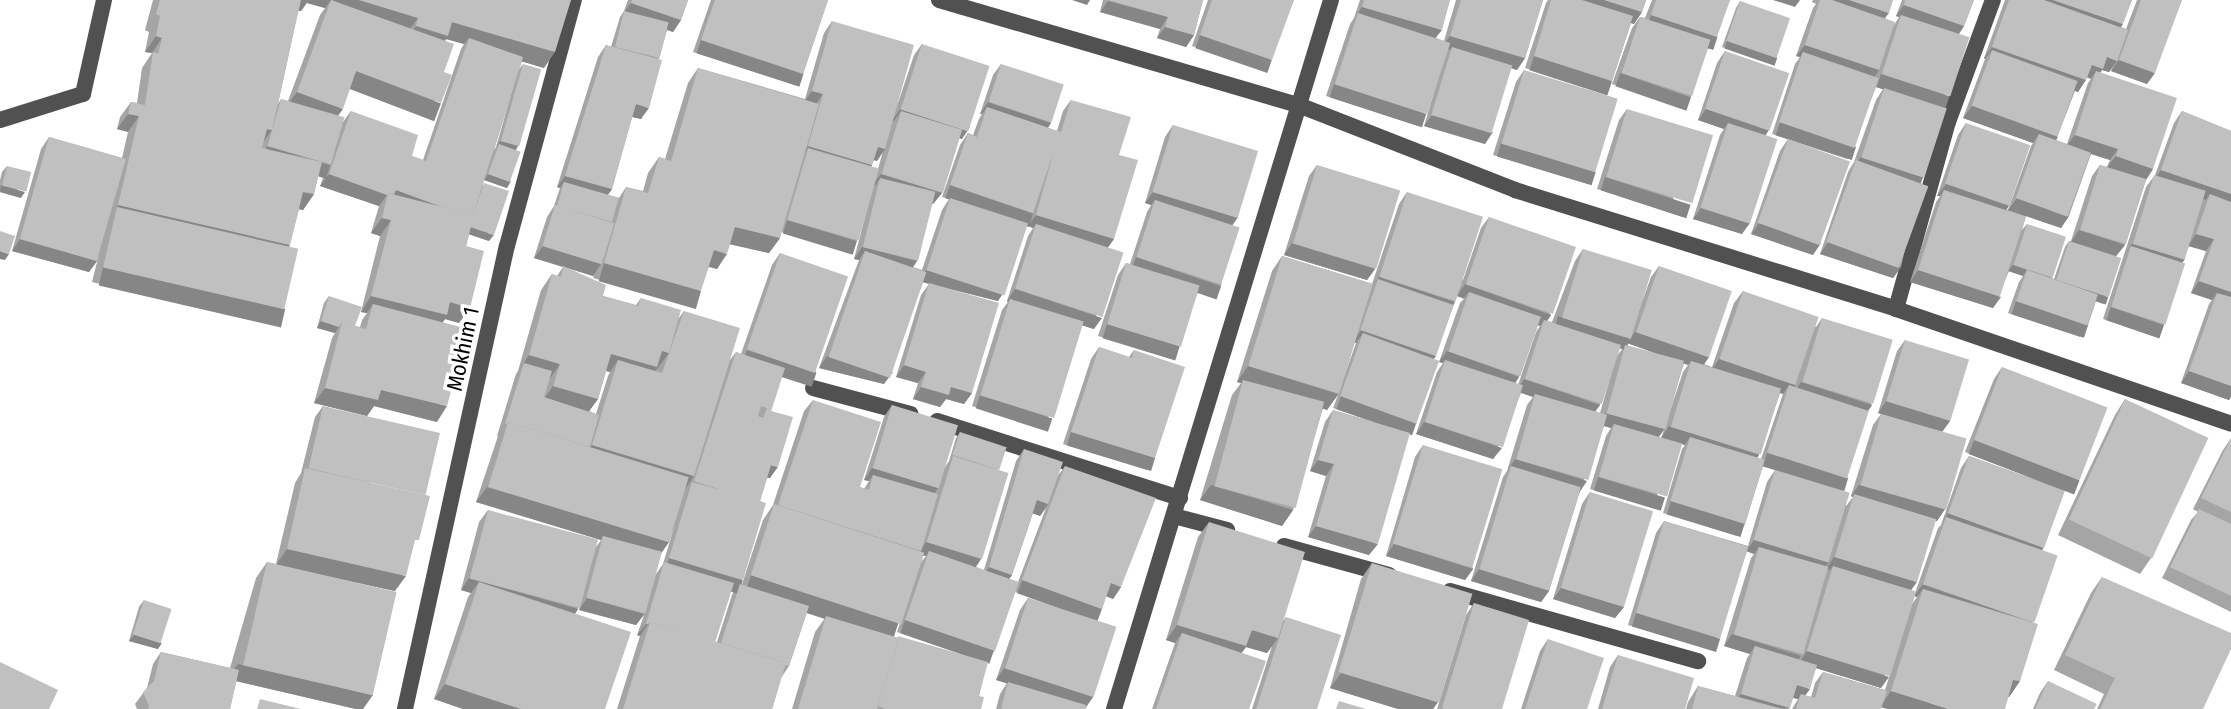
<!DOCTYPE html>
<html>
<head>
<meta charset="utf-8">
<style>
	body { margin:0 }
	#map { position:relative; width:2231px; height:709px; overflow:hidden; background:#fff; font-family:"Fira Sans Condensed",sans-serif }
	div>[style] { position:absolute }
	.service>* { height:16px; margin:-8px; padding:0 8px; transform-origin:8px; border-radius:8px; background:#515151 }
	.minor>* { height:16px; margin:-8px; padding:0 8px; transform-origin:8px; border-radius:8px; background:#515151 }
	.tertiary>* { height:16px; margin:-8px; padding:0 8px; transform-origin:8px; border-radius:8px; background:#515151 }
	.wall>* { inset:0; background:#a5a5a5 }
	.shaded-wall>* { inset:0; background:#868686; transform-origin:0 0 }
	.building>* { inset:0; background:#c0c0c0; transform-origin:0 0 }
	span { translate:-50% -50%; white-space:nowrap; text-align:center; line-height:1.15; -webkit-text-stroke:7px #fff; paint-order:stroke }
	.street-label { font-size:22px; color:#000 }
</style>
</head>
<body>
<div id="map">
	<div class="service">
		<i style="left:813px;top:388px;width:101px;rotate:14.9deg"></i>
		<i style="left:937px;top:421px;width:255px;rotate:17.6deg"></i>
		<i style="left:1174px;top:516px;width:55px;rotate:14.8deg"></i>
		<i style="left:1284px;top:546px;width:109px;rotate:15.4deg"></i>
		<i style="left:1450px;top:591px;width:258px;rotate:15.8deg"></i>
	</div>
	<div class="minor">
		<i style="left:939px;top:0;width:377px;rotate:16.3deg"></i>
		<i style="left:1301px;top:106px;width:230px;rotate:21.4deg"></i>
		<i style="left:1515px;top:190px;width:399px;rotate:17.3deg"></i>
		<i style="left:1896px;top:309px;width:354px;rotate:18.9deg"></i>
		<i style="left:0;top:120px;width:87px;rotate:-17.4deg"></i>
		<i style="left:83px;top:94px;width:96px;rotate:-77.4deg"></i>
		<i style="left:1896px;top:309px;width:194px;rotate:-74.5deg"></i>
		<i style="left:1948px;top:122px;width:130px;rotate:-69.8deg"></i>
		<i style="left:1114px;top:709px;width:741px;rotate:-72.98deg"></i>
	</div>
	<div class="tertiary">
		<i style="left:405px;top:709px;width:474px;rotate:-77.6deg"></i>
		<i style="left:507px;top:246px;width:255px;rotate:-74.8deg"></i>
	</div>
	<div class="wall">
		<i style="clip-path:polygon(evenodd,153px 0,571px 0,544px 68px,522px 61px,519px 69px,523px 64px,518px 146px,516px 150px,507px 188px,484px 180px,483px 185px,489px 241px,469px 234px,466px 246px,459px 323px,445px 319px,443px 322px,437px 422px,374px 406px,367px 416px,314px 403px,332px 338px,335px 333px,317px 328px,324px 303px,329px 296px,355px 326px,360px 327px,362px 320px,367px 313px,361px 312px,380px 236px,371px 233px,379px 206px,320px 186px,325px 172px,322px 177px,318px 175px,314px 194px,303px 210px,299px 209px,289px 247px,274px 325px,92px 282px,99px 254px,97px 261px,89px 272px,12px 251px,41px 149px,49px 137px,122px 158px,128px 132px,117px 129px,120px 117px,131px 102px,137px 103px,142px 68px,152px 53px,145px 52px,149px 32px,145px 30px,153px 0,308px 1px,307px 3px,325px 8px,320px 15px,288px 101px,281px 99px,278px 104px,298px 11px,301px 11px,308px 1px,153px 0,446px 39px,464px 44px,461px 49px,423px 160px,412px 156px,351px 111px,343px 122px,338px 115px,350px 88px,430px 118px,444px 72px,445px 41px,446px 39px,153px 0,512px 91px,496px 147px,494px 150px,512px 91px)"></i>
		<i style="clip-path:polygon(evenodd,628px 0,688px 0,681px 20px,673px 32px,667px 30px,641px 119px,632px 117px,612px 189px,608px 195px,619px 198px,626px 187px,643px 191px,648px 173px,659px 157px,665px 159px,688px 83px,698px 68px,805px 99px,824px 33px,832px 21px,898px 103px,914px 55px,922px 44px,962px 139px,959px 138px,942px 193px,933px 204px,932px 204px,917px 261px,913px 267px,922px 270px,942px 210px,949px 199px,942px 197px,960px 145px,968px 133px,973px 135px,979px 119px,982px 114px,980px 114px,993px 75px,1001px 64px,1051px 123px,1048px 128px,1057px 131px,1063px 111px,1071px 100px,1119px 155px,1114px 239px,1108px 247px,1094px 329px,1081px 325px,1044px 429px,972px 406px,1002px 310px,1008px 302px,1007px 301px,1028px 236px,1033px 228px,1028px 226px,1031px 216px,1026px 223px,998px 301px,950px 289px,972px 393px,964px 404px,946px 399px,940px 407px,913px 399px,918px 383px,896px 377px,921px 295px,929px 284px,923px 282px,884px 384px,819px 368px,859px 260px,854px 259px,869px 202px,857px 241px,849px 252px,781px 232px,780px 238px,769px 253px,730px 244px,717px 269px,709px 267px,690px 306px,593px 278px,594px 274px,593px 276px,565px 267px,603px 296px,636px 305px,641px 298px,679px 318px,684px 311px,730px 360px,736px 352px,741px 354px,772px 265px,780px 253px,816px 373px,808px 385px,782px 376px,771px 411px,770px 478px,767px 478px,760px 501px,741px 584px,742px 584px,763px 520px,773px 505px,804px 411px,813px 400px,860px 487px,864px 489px,869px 481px,864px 480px,884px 417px,892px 405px,945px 467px,949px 461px,956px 438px,960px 432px,999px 471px,981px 559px,976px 567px,984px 570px,1016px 461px,1024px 449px,1057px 477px,1065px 466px,1121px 587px,1113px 599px,1106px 596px,1102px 609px,1094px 620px,1093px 697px,1085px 709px,996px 709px,1000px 694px,1007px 683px,996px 680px,1020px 610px,1028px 598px,1082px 616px,1015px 592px,994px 651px,986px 662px,979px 696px,981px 709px,792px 709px,815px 632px,825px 618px,807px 612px,789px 666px,781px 678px,772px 709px,617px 709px,640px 636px,637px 635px,644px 615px,636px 625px,579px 610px,585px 587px,578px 609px,575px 614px,605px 709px,463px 709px,434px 699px,468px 597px,471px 593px,461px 590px,479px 522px,488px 510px,596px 547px,601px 540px,476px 502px,498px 436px,497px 436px,516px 374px,518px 371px,541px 290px,552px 274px,557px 276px,563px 267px,534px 258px,547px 217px,554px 206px,560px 188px,557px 187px,598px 57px,606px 45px,611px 47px,620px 17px,624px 11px,628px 0,883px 151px,878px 169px,871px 167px,874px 160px,877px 161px,883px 151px,628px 0,606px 371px,610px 372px,608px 376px,596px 414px,589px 411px,598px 399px,606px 371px,628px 0,1046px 508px,1018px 582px,1009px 579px,1012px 575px,1033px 513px,1040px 516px,1046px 508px,628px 0,675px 524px,663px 564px,656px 574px,648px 599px,661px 553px,669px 542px,675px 524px,628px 0,923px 556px,926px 556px,921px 562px,897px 632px,969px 657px,890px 636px,898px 624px,923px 556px,628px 0,731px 590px,734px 591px,732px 595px,717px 642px,715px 642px,731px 590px)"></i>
		<i style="clip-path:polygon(711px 0,828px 0,803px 74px,795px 85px,693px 52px)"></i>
		<i style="clip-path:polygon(1103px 0,1203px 0,1194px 35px,1186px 47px,1157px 38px,1160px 29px,1100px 12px)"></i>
		<i style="clip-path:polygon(1208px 0,1294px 0,1264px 71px,1192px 46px)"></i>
		<i style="clip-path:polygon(1360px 0,1450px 0,1436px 38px,1444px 41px,1456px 0,1543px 0,1525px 58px,1517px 70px,1511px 68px,1485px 144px,1424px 126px,1437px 82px,1418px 126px,1326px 96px,1350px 24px,1354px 18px)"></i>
		<i style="clip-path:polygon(1548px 0,1646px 0,1642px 12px,1634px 24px,1631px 23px,1612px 81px,1604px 93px,1525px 68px,1546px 3px)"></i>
		<i style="clip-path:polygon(1652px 0,1730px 0,1709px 49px,1708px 48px,1691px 97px,1683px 108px,1612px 84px,1632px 28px,1640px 17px,1645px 18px)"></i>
		<i style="clip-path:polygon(1813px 0,1893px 0,1885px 18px,1894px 25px,1899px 17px,1896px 16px,1902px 0,1974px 0,1964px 26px,1959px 34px,1942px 108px,1923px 178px,1920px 183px,1901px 267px,1893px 278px,1820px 254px,1848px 172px,1854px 162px,1876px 100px,1883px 89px,1876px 87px,1847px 159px,1772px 134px,1795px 64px,1800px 57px,1796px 56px,1813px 8px,1816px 4px,1812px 2px)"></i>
		<i style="clip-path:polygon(evenodd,2005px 0,2132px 0,2121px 27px,2126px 29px,2137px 0,2182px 0,2147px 84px,2111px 71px,2113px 66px,2109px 72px,2102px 70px,2100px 73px,2153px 169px,2146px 180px,2125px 245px,2116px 256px,2103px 304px,2096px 301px,2088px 325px,2080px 337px,2008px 313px,2019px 282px,2023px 276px,2009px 271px,1993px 308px,1910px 282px,1936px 202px,1940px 196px,1937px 196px,1958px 135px,1966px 123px,2009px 206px,2006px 209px,2008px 210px,2031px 146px,2033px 143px,1963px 118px,1985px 59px,1984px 58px,2005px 0,2087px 77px,2091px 79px,2088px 83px,2067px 144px,2056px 140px,2075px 91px,2078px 92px,2087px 77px,2005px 0,2091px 154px,2110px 160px,2107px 167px,2100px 165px,2092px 176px,2071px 241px,2069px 241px,2065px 247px,2054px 279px,2052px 278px,2027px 224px,2022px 230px,2026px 216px,2061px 228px,2069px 216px,2091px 154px)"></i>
		<i style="clip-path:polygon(1740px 1px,1777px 58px,1772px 64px,1722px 47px,1736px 8px)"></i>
		<i style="clip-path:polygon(1725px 51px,1766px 135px,1742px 234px,1693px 219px,1720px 135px,1724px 129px,1698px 120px,1717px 63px)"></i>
		<i style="clip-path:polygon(1524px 70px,1588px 184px,1493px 155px,1516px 82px)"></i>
		<i style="clip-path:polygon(1627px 109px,1683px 217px,1597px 189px,1619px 120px)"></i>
		<i style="clip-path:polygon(2182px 111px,2231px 131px,2231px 397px,2229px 400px,2181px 383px,2209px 304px,2212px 300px,2191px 293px,2206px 251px,2189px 246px,2182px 263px,2164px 325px,2156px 337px,2103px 319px,2146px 187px,2155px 175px,2174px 123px)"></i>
		<i style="clip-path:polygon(1173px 125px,1238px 217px,1232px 226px,1221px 286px,1212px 297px,1198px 292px,1172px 358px,1098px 336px,1118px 275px,1126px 263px,1130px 264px,1147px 212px,1151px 205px,1145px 203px,1165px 137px)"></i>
		<i style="clip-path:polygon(1788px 139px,1813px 255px,1751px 234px,1780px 151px)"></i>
		<i style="clip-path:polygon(1317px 165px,1375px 269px,1367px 280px,1284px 255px,1309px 176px)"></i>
		<i style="clip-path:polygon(7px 166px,21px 198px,0 192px,0 180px,2px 172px)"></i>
		<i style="clip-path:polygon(evenodd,1407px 192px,1463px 280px,1481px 228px,1489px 217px,1551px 315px,1547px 321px,1552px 322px,1575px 261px,1583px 249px,1630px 336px,1622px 348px,1620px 347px,1617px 356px,1625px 345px,1658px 354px,1627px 343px,1651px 277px,1659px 266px,1704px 364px,1712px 367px,1734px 303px,1743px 291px,1816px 327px,1822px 318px,1872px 405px,1868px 411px,1840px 490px,1846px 506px,1853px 497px,1851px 496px,1873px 425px,1881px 414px,1902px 420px,1878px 413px,1897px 351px,1905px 340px,1950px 421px,1942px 432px,1945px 509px,1937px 521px,1935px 521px,1911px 589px,1881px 688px,1816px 668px,1805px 696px,1811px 697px,1815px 683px,1823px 672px,1885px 690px,1912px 604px,1917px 597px,1914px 596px,1938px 528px,1941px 525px,1961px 468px,1969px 456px,2047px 484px,1965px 452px,1994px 379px,2002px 367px,2079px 481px,2071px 493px,2064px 490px,2042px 551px,2033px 622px,2020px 681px,2009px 697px,1882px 707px,1881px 709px,1792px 709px,1798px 699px,1793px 698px,1789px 709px,1686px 709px,1688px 702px,1698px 686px,1735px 696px,1747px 658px,1750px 654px,1724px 646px,1751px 558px,1754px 554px,1747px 551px,1712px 650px,1628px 625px,1656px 533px,1664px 521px,1748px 546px,1767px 482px,1775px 470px,1828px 486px,1763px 466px,1745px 524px,1737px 536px,1663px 513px,1682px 449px,1685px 445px,1661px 438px,1664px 430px,1659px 437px,1657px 509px,1590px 489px,1606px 436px,1611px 428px,1604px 426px,1580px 491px,1549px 591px,1541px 602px,1471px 581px,1503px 477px,1507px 471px,1527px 405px,1533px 397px,1521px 393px,1493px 459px,1416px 434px,1437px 372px,1443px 363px,1439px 362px,1460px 303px,1464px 299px,1457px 296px,1434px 358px,1369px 555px,1308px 537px,1326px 476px,1310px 471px,1325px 422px,1333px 410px,1377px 423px,1333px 408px,1338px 395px,1327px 410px,1323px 408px,1293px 510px,1282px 526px,1200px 500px,1232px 395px,1241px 383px,1237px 382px,1272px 271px,1282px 256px,1372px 284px,1399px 204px,1407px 192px,1538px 325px,1540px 326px,1536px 332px,1518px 385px,1515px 384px,1519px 377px,1538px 325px,1407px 192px,1354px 342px,1356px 343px,1339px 391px,1354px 342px,1407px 192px,1615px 361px,1600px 413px,1595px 411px,1600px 405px,1615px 361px,1407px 192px,1684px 363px,1688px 365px,1683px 372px,1666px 423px,1684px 363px,1407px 192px,1780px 393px,1783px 394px,1761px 459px,1757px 458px,1759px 455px,1780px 393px)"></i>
		<i style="clip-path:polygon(1099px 347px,1129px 357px,1134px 350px,1155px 458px,1147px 470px,1063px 444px,1091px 359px)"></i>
		<i style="clip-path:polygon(2125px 399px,2151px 558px,2140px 574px,2058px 535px,2115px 415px)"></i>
		<i style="clip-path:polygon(323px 406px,412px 551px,395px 591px,330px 577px,356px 709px,236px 681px,230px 709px,137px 709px,135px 704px,147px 688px,153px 664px,161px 652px,230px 668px,256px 578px,267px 562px,276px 564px,295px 483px,301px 473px,315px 417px)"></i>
		<i style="clip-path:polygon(2231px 438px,2231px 612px,2162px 578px,2191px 520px,2198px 512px,2193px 509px,2223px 450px)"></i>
		<i style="clip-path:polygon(1423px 445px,1473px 569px,1465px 580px,1386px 556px,1415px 457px)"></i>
		<i style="clip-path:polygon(1590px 492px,1624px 607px,1615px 618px,1553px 599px,1582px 504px)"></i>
		<i style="clip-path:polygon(1209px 522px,1283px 621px,1286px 617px,1317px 709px,1252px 709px,1272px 646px,1267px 653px,1246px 647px,1241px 653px,1249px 709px,1152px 709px,1175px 643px,1166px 640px,1198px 537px)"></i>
		<i style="clip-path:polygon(1372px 563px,1438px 702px,1433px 709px,1398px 709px,1330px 688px,1361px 579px)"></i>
		<i style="clip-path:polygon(2102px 577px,2203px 709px,2097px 709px,2104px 694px,2054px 670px,2091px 593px)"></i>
		<i style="clip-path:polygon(144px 600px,158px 649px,129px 641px,139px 607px)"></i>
		<i style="clip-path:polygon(1474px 603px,1502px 709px,1437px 709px,1466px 615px)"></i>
		<i style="clip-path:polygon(1548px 639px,1587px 709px,1521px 709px,1540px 651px)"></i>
		<i style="clip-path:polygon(1618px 655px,1685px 709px,1598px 709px,1610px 667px)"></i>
		<i style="clip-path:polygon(2048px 681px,2094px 709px,2033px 709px,2040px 693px)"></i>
	</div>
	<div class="shaded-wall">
		<i style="clip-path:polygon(298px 0,309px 0,301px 11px,292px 9px)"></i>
		<i style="clip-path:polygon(309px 0,331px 0,325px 8px,307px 3px)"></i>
		<i style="clip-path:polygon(331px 0,359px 0,418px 18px,407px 33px)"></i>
		<i style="clip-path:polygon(1072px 0,1090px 0,1087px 5px)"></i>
		<i style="clip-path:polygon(1561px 0,1604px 0,1642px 12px,1634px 24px)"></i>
		<i style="clip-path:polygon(1773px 0,1800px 0,1795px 7px)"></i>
		<i style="clip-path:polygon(1820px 0,1849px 0,1889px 13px,1880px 24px)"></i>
		<i style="clip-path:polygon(2029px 0,2053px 0,2123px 24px,2115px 36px)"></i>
		<i style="clip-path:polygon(1108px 1px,1168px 17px,1160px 29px,1100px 12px)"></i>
		<i style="clip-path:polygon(631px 3px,681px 20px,673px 32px,623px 14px)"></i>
		<i style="clip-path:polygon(1904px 5px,1964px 26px,1956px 38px,1901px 15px,1899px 17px,1896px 16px)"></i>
		<i style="clip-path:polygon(1362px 7px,1442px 30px,1433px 41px,1358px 13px,1354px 18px)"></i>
		<i style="left:1651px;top:15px;width:70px;height:14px;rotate:18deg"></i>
		<i style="clip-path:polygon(452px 22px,555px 52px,544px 68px,466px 45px,469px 38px,464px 44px,446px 39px,437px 51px,405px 41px,416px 26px)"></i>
		<i style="clip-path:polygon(1165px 27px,1194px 35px,1186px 47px,1157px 38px)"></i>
		<i style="left:1200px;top:35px;width:76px;height:14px;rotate:19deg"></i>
		<i style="clip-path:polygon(156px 36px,162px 38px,152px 53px,145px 52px)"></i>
		<i style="clip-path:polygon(1450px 36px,1525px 58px,1517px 70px,1451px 50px,1452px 47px,1450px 50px,1442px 47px)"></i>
		<i style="left:701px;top:40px;width:108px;height:14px;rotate:18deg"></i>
		<i style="left:1727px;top:41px;width:53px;height:8px;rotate:19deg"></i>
		<i style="clip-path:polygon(1805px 45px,1879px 70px,1871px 82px,1803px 52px,1800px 57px,1796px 56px)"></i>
		<i style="clip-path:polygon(1992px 47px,2086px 80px,2078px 92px,1988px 60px,1992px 50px,1985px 59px,1984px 58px)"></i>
		<i style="left:1534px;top:56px;width:82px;height:15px;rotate:18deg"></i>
		<i style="clip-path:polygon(2107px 57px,2117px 61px,2109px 72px,2102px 70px,2095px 81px,2096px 71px,2091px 79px,2084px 76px,2092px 65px)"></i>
		<i style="clip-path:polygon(2119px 60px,2155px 73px,2147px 84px,2111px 71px)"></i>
		<i style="left:356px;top:71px;width:91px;height:19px;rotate:21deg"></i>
		<i style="left:1620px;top:73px;width:75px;height:14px;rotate:19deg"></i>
		<i style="left:1881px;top:74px;width:72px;height:14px;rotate:18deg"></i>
		<i style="left:1334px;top:84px;width:97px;height:14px;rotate:18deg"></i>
		<i style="clip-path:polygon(812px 91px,823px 94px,815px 105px,804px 102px)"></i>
		<i style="clip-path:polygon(297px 92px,343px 109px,332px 124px,286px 107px)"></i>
		<i style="clip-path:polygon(988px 102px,1051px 123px,1043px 135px,987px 107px,982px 114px,980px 114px)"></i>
		<i style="clip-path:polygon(636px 104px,649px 108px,641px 119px,628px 116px)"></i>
		<i style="clip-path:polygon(1972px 106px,2058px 137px,2050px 149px,2039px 134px,2033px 143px,1963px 118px)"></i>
		<i style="clip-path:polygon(900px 109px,970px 127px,962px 139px,897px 122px,901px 111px,894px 121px,892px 121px)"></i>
		<i style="clip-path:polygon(1706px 109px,1769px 130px,1761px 142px,1728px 123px,1724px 129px,1698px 120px)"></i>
		<i style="clip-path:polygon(128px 114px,139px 116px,128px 132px,117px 129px)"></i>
		<i style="clip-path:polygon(1432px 115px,1493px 132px,1485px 144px,1424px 126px)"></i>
		<i style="left:1780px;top:122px;width:80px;height:14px;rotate:18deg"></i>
		<i style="clip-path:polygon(267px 129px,272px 130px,261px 145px)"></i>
		<i style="clip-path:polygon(2075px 135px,2118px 149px,2110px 160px,2066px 146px)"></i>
		<i style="clip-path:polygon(500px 141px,518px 146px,514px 152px,499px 144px,496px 147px)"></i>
		<i style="left:1501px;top:143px;width:99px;height:14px;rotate:17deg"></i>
		<i style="left:267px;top:146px;width:66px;height:14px;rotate:17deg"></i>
		<i style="clip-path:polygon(808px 146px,872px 165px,864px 177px,808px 148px,801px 158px,799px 158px)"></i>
		<i style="clip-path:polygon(878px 147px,885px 149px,877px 161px,870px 159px)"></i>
		<i style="clip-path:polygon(2116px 156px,2153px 169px,2145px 181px,2107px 167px)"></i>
		<i style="left:1860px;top:157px;width:66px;height:14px;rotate:18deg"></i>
		<i style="clip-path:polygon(2161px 170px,2231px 194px,2231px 208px,2210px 194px,2206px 200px,2153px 181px)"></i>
		<i style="clip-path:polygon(329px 174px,387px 195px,379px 206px,320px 186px)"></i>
		<i style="clip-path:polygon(488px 174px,511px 181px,507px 188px,484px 180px)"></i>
		<i style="clip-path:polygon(881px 174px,942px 193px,933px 204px,878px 187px,880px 178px,875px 186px,872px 185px)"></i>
		<i style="clip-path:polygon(565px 176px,612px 189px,603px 201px,564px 182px,560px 188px,557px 187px)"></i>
		<i style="left:1605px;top:177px;width:90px;height:14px;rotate:18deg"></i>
		<i style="clip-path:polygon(1946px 184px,2009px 206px,2001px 217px,1944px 190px,1940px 196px,1937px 196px)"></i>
		<i style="clip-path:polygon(1px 185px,25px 192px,21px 198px,0 192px)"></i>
		<i style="left:950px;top:185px;width:88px;height:14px;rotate:19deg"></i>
		<i style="clip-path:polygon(396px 190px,473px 218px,390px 202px)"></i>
		<i style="clip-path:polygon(303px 192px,314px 194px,303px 210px,292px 208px)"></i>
		<i style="clip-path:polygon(1153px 192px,1238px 217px,1230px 228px,1155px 200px,1151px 205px,1145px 203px)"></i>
		<i style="clip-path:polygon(2017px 198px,2069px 216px,2061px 228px,2008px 210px)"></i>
		<i style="clip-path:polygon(118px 205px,290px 245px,279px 261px,117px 207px,108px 221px)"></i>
		<i style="clip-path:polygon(1701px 208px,1750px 223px,1742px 234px,1693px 219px)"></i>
		<i style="clip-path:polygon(1036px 215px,1114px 239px,1106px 250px,1036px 224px,1033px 228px,1028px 226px)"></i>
		<i style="clip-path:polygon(382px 218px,391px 220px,380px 236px,371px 233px)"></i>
		<i style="left:787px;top:220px;width:73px;height:14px;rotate:17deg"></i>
		<i style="clip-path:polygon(1759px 223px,1821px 243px,1813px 255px,1751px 234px)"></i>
		<i style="clip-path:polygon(469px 227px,494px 235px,489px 241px,465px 233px)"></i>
		<i style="clip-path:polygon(735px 227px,780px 238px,769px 253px,724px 243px)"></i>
		<i style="clip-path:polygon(2079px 230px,2125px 245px,2116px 256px,2071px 242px)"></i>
		<i style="clip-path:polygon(2196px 234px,2214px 239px,2206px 251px,2188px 246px)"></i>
		<i style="clip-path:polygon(20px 239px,97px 261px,89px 272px,12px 251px)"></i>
		<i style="clip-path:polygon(1828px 242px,1901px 267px,1893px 278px,1820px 254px)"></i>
		<i style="clip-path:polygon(1292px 243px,1375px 269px,1367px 280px,1284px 255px)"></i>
		<i style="clip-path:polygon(2132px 244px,2185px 259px,2177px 271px,2131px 246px,2124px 255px)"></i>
		<i style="clip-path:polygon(543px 246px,601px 264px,593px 276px,534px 258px)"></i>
		<i style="clip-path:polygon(862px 247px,917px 261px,909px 273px,865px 251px,859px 260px,854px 259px)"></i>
		<i style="clip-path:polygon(714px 250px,727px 254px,717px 269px,703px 265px)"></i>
		<i style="clip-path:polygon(0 251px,9px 254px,5px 260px,0 259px)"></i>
		<i style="left:1136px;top:257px;width:90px;height:14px;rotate:19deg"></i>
		<i style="left:604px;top:263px;width:101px;height:19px;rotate:16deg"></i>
		<i style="clip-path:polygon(2013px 265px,2027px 270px,2023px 276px,2008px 271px)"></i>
		<i style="left:103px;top:267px;width:187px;height:19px;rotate:13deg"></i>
		<i style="clip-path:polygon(926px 270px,1006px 289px,998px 301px,918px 281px)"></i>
		<i style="clip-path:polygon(1918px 270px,2001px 297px,1993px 308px,1910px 282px)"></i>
		<i style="clip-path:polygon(1379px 277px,1455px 302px,1447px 313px,1378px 279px,1371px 289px)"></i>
		<i style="left:2056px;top:280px;width:55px;height:8px;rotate:18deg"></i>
		<i style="clip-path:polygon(2199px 281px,2231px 292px,2231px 306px,2217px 293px,2212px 300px,2191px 293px)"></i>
		<i style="clip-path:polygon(1465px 284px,1551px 315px,1543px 327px,1544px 320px,1540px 326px,1466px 299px,1469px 292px,1464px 298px,1457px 296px)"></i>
		<i style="clip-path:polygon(1015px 289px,1102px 318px,1094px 329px,1009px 302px,1010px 299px,1008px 302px,1007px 301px)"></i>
		<i style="clip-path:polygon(371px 296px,450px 302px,470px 308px,459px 323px,445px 319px,437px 331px,373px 304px,367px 313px,361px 312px)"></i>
		<i style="left:2016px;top:301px;width:76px;height:14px;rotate:18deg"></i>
		<i style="left:2111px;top:307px;width:56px;height:14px;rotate:19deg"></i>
		<i style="left:1558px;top:316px;width:75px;height:14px;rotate:16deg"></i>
		<i style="clip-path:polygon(321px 321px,339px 327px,335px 333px,317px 328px)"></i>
		<i style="left:1107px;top:324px;width:76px;height:15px;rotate:17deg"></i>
		<i style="clip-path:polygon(1361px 330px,1436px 356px,1428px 367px,1363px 333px,1356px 343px,1353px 342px)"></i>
		<i style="clip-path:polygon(1635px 332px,1709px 357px,1701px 369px,1691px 361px,1688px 365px,1627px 343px)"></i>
		<i style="left:747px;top:350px;width:73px;height:15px;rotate:18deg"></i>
		<i style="clip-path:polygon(662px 351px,669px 353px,647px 382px,618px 360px,610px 372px,600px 369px,611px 354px)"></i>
		<i style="clip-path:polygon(1447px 351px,1519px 377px,1511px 388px,1445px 360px,1443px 363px,1439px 362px)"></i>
		<i style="clip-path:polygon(529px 355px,560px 364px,549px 380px,524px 363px,518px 371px)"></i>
		<i style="clip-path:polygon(827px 356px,893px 372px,884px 384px,819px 368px)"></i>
		<i style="clip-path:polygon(1719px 359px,1796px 385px,1788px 396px,1789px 385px,1783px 394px,1711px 370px)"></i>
		<i style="clip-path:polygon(904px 365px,926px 372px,918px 383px,896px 377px)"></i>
		<i style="clip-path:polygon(1248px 366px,1338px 394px,1327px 410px,1242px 383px,1243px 380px,1241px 383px,1237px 382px)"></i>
		<i style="clip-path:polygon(2189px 371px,2231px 386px,2231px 397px,2229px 400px,2181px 383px)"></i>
		<i style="clip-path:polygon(1524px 379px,1600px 405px,1592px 416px,1535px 394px,1533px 397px,1516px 391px)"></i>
		<i style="clip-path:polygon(1801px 382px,1872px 405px,1864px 416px,1793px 394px)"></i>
		<i style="clip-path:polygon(553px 386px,598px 399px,587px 414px,542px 402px)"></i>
		<i style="clip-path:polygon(921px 387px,951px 387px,972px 393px,964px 404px,946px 399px,940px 407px,913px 399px)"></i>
		<i style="clip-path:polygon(325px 388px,381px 390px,447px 406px,437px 422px,374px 406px,367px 416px,314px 403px)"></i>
		<i style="left:980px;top:395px;width:76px;height:14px;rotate:18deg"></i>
		<i style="left:1341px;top:396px;width:80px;height:14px;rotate:19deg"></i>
		<i style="clip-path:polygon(1886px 401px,1950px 421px,1942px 432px,1878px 413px)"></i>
		<i style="clip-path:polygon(1605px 413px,1664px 429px,1656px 441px,1614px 424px,1611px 428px,1597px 424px)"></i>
		<i style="clip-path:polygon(1424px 422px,1502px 448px,1493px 459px,1416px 434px)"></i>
		<i style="clip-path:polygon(1669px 426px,1759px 455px,1751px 466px,1690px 437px,1685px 445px,1661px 438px)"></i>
		<i style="left:1071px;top:432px;width:88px;height:14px;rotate:17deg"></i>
		<i style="left:1974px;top:440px;width:113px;height:15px;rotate:21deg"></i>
		<i style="clip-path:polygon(592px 445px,694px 476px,684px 491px,581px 461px)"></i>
		<i style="left:1767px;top:453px;width:85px;height:14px;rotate:17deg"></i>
		<i style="clip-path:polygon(1515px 459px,1587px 481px,1579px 493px,1511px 466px,1507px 471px)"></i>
		<i style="clip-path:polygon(1318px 460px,1334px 464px,1326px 476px,1310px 471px)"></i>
		<i style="clip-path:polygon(771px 465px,778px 467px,770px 478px,763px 477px)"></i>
		<i style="clip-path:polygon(872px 468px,938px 488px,930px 500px,873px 475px,869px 481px,864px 480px)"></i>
		<i style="left:1598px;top:477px;width:70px;height:14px;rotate:17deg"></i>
		<i style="clip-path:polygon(1211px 485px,1293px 510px,1282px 526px,1200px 500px)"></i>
		<i style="clip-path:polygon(1859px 485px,1945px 509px,1937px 521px,1853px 497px,1854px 494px,1853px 497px,1851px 496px)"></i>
		<i style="clip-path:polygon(487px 487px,669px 542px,658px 558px,603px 536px,601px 540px,476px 502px)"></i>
		<i style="clip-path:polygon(1037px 500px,1048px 504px,1040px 516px,1029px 512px)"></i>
		<i style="left:1671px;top:501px;width:77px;height:14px;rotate:17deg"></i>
		<i style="clip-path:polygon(1948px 513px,2044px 547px,2036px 559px,1946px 517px,1940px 525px)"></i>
		<i style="clip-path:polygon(1316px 526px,1378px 544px,1369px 555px,1308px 537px)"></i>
		<i style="clip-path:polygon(1754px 540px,1829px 562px,1820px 574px,1759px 547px,1754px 554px,1746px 551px)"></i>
		<i style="clip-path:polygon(926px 542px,981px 559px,973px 571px,929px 551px,926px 556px,919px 554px,920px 552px)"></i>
		<i style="clip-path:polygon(1394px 544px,1473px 569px,1465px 580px,1386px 556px)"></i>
		<i style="clip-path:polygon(287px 549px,406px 576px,395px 591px,276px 565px)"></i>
		<i style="clip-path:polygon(1834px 557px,1917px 582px,1909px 593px,1833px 566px,1830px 570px,1826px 569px)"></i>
		<i style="left:669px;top:558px;width:77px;height:14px;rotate:17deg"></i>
		<i style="clip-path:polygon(989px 567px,1012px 575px,1004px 586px,981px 579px)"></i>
		<i style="clip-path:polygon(1479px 569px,1549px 591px,1541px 602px,1471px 581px)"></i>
		<i style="left:751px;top:575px;width:155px;height:19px;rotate:18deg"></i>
		<i style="clip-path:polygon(469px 578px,578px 609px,570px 621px,479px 582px,471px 593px,461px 590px)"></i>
		<i style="left:1022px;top:580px;width:85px;height:14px;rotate:20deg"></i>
		<i style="clip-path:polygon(1111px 583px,1121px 587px,1113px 599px,1103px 595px)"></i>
		<i style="clip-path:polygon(1923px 584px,2033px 623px,1923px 589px,1917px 597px,1914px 596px)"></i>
		<i style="clip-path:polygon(1561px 588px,1624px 607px,1615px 618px,1553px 599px)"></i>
		<i style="clip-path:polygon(587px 598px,644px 614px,636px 625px,579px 610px)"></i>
		<i style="left:1636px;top:613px;width:88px;height:14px;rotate:17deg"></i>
		<i style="left:905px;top:620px;width:94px;height:14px;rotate:19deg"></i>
		<i style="clip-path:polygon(646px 624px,648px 624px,640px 636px,637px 635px)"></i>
		<i style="clip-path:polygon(1177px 625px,1252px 630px,1278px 638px,1267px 653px,1246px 647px,1236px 661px,1182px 633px,1175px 643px,1166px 640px)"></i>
		<i style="clip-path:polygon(1732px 634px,1801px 656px,1793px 667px,1755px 646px,1750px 654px,1724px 646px)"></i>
		<i style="clip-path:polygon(134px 635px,162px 643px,158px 649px,129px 641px)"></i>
		<i style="clip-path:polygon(1807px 651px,1889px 677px,1881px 688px,1799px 663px)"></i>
		<i style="clip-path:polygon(238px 664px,373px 695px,363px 709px,356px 709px,227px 679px)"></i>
		<i style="clip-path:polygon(1004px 668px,1093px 697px,1085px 708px,996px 680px)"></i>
		<i style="clip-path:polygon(1341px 673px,1438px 702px,1433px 709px,1398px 709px,1330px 688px)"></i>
		<i style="clip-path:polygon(2013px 680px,2020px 681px,2009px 697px,2003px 695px)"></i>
		<i style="clip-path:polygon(445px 684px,521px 709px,463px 709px,434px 699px)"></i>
		<i style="clip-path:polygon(1797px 685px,1810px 689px,1802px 700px,1801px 694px,1798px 699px,1789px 697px)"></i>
		<i style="clip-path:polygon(1891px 691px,1949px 709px,1887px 709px,1880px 707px)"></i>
		<i style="clip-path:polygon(1741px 694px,1790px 708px,1745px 709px,1733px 705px)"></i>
	</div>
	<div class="building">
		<i style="clip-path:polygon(160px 0,301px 0,272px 130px,267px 129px,262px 148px,322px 162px,314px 194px,303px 192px,290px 245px,118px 205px,139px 116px,128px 114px,131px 102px,145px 105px,153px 52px,158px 54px,162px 38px,156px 36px,160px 16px,156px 14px)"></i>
		<i style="clip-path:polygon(331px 0,454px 44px,444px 72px,452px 75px,441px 103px,356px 71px,343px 109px,297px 92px)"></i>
		<i style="clip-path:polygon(359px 0,571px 0,555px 52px,452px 22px,448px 36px,416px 26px,418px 18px)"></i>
		<i style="clip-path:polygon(632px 0,688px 0,681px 20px,631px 3px)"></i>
		<i style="clip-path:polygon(715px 0,828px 0,803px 74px,701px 40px)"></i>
		<i style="clip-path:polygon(1108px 0,1203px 0,1194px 35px,1165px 27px,1168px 17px)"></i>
		<i style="clip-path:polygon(1212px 0,1294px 0,1272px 60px,1200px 35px)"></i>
		<i style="clip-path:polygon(1364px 0,1450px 0,1442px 30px,1362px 7px)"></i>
		<i style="clip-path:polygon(1461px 0,1543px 0,1525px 58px,1450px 36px)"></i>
		<i style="clip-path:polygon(1551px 0,1582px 0,1633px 16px,1612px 81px,1534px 56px)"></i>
		<i style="clip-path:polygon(1604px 0,1646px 0,1642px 12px)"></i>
		<i style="clip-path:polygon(1656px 0,1730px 0,1717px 37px,1651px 15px)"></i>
		<i style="clip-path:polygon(1820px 0,1832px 0,1895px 22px,1879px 70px,1805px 45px)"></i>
		<i style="clip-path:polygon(1849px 0,1893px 0,1889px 13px)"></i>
		<i style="clip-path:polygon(1905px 0,1974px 0,1964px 26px,1904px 5px)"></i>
		<i style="clip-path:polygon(2009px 0,2044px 0,2128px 30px,2117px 61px,2107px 57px,2103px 69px,2092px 65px,2086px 80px,1992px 47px)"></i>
		<i style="clip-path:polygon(2053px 0,2132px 0,2123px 24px)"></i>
		<i style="clip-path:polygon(2141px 0,2182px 0,2155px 73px,2119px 60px)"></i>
		<i style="left:1740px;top:1px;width:53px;height:42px;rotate:19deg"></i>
		<i style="left:624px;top:11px;width:46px;height:37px;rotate:14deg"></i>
		<i style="left:1358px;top:13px;width:97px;height:75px;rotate:18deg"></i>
		<i style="left:1901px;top:15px;width:72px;height:62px;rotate:18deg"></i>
		<i style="left:1640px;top:17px;width:74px;height:59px;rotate:18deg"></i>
		<i style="clip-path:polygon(832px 21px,914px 45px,885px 149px,878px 147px,872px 165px,808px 146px,823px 94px,812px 91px)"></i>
		<i style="clip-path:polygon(469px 38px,523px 57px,473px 215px,442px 207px,396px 190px,394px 194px,388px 193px,387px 195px,329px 174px,351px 111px,418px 135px,412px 156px,426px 161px)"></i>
		<i style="left:922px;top:44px;width:71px;height:69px;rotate:18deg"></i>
		<i style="clip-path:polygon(606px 45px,662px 60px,649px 108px,636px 104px,612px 189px,565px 176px)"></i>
		<i style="left:1452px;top:47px;width:63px;height:71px;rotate:17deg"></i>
		<i style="left:1992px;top:50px;width:91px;height:59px;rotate:20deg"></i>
		<i style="left:1725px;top:51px;width:68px;height:61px;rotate:19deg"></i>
		<i style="left:1803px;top:52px;width:80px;height:74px;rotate:19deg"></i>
		<i style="left:523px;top:64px;width:19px;height:80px;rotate:16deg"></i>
		<i style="left:1001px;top:64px;width:66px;height:40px;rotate:18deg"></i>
		<i style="clip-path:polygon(698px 68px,819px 104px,780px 238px,735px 227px,727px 254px,714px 250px,701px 291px,604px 263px,626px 187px,648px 193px,659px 157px,671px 161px)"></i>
		<i style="left:1524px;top:70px;width:98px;height:77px;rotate:17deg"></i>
		<i style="clip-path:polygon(2096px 71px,2177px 98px,2153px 169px,2116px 156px,2118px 149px,2075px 135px)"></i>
		<i style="left:1884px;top:88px;width:66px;height:73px;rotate:18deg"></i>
		<i style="left:281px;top:99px;width:66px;height:49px;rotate:16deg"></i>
		<i style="clip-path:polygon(1071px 100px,1131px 117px,1119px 155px,1138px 160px,1114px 239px,1036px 215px,1054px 151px,1033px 213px,950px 185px,968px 133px,977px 137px,987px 107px,1061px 132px)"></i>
		<i style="left:1627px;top:109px;width:90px;height:71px;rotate:17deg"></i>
		<i style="left:901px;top:111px;width:64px;height:66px;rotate:17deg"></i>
		<i style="clip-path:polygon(2182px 111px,2231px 131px,2231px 194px,2161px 170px)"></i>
		<i style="left:1728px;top:123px;width:52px;height:89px;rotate:18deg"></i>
		<i style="left:1966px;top:123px;width:68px;height:64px;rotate:19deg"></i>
		<i style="left:1173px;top:125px;width:89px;height:70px;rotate:17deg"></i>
		<i style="left:2039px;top:134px;width:55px;height:68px;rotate:20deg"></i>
		<i style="left:49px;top:137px;width:80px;height:106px;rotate:16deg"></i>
		<i style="left:1788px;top:139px;width:66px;height:89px;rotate:20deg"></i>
		<i style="left:499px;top:144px;width:23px;height:32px;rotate:20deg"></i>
		<i style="left:808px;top:148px;width:74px;height:75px;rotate:16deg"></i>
		<i style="left:1856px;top:160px;width:77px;height:87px;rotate:20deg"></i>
		<i style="left:1317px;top:165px;width:87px;height:82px;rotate:17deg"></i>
		<i style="left:2100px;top:165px;width:48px;height:68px;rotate:17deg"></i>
		<i style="left:7px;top:166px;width:25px;height:20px;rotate:14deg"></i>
		<i style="left:2154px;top:175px;width:54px;height:72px;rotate:17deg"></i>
		<i style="left:880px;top:178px;width:57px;height:71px;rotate:14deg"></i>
		<i style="left:564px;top:182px;width:57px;height:25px;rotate:16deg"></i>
		<i style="clip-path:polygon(484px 183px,509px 191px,494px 235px,471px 227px,473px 215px)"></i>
		<i style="left:1944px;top:190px;width:86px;height:84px;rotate:18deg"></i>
		<i style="left:1407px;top:192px;width:80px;height:89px;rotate:18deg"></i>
		<i style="clip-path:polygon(388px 193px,474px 215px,466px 246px,484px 251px,470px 308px,450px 302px,447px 315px,371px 296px,391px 220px,382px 218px)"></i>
		<i style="clip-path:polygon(2210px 194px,2231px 202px,2231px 292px,2199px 281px,2214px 239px,2196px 234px)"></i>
		<i style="left:950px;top:198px;width:82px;height:76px;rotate:18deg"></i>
		<i style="left:1155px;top:200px;width:89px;height:60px;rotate:18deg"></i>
		<i style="left:555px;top:205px;width:62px;height:43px;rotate:17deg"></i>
		<i style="left:117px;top:207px;width:186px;height:62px;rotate:13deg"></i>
		<i style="left:1489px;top:217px;width:92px;height:71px;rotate:19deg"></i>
		<i style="left:1036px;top:224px;width:92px;height:68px;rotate:18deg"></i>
		<i style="left:2027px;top:224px;width:41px;height:43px;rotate:18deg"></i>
		<i style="clip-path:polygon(0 231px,15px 236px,9px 254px,0 251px)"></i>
		<i style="left:2069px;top:241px;width:55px;height:41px;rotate:18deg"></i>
		<i style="left:2131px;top:246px;width:57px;height:64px;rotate:18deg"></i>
		<i style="left:1583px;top:249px;width:72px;height:72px;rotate:17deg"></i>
		<i style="left:865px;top:251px;width:65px;height:112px;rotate:19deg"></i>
		<i style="left:780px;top:253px;width:72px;height:102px;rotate:19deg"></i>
		<i style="left:1282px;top:256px;width:95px;height:115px;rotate:17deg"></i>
		<i style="left:1126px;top:263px;width:77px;height:64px;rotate:17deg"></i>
		<i style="clip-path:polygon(563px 266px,606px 285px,603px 296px,638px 306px,641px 298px,681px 310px,669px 353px,662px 351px,657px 367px,611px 354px,598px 399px,553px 386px,560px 364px,529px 355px,552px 274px,561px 277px)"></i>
		<i style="left:1659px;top:266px;width:77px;height:70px;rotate:19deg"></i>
		<i style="left:2027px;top:270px;width:75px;height:33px;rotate:19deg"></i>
		<i style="left:1378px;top:279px;width:80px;height:54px;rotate:19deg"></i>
		<i style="clip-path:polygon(929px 283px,999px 303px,972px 393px,951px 387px,949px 395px,921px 387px,926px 372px,904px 365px)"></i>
		<i style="left:1743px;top:291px;width:80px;height:72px;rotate:19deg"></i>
		<i style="left:1469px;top:292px;width:76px;height:63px;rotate:19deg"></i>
		<i style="clip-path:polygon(2217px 293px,2231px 297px,2231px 386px,2189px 371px)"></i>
		<i style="clip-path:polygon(329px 296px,362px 307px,355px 326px,342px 322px,339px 327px,321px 321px)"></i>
		<i style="left:1010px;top:299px;width:77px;height:101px;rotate:17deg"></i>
		<i style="clip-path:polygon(373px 304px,468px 329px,447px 406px,381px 390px,378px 400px,325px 388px,342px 322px,366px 329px)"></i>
		<i style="clip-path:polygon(684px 311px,740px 328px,694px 476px,592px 445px,618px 360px,662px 373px)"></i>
		<i style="left:1822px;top:318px;width:74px;height:67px;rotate:17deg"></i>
		<i style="left:1544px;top:320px;width:81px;height:62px;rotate:18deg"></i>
		<i style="left:1363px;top:333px;width:81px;height:67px;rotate:20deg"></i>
		<i style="left:1905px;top:340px;width:67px;height:64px;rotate:17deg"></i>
		<i style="left:1625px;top:345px;width:61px;height:71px;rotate:15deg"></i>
		<i style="clip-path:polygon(1099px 347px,1132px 358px,1134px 350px,1185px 367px,1155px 458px,1071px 432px)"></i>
		<i style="clip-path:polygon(evenodd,736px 352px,785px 368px,771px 411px,793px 417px,778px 467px,771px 465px,760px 501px,766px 503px,743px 580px,669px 558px,692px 482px,724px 491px,694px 481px,736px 352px,761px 406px,767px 408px,763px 418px,758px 416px,761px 406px)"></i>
		<i style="left:1445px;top:360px;width:82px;height:65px;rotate:18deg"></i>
		<i style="left:1691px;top:361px;width:94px;height:69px;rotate:17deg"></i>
		<i style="clip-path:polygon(524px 363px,552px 371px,544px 397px,599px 415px,590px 447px,508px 422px,506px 424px,505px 424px)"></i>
		<i style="left:2002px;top:367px;width:113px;height:78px;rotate:21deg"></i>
		<i style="left:1243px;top:380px;width:84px;height:110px;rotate:15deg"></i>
		<i style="left:1789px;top:385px;width:84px;height:71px;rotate:18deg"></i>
		<i style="left:1535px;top:394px;width:75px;height:68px;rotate:16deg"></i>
		<i style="left:2125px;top:399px;width:92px;height:133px;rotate:25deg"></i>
		<i style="clip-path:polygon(813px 400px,881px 422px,860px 487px,869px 490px,873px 475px,938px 494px,921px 551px,778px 505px)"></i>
		<i style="left:892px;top:405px;width:69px;height:66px;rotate:17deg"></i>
		<i style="left:323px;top:406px;width:120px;height:64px;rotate:13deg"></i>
		<i style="clip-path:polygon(1333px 410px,1410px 433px,1378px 544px,1316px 526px,1334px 464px,1318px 460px)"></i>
		<i style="left:1881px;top:414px;width:89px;height:74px;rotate:16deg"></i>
		<i style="left:508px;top:422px;width:189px;height:68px;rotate:17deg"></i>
		<i style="left:1614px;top:424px;width:71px;height:55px;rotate:16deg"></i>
		<i style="left:960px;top:432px;width:49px;height:24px;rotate:18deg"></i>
		<i style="left:1690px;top:437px;width:78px;height:67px;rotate:17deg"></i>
		<i style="clip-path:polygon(2231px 438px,2231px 512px,2201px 498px)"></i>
		<i style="left:1423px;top:445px;width:83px;height:103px;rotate:17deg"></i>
		<i style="clip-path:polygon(1024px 449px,1063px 462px,1048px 504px,1037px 500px,1012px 575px,989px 567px)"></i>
		<i style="left:953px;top:456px;width:58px;height:90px;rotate:17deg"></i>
		<i style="left:1969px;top:456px;width:102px;height:61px;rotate:20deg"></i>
		<i style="clip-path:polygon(1065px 466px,1156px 498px,1121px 587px,1111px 583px,1102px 609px,1022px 580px)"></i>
		<i style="left:1511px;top:466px;width:73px;height:108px;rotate:17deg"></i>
		<i style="clip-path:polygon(305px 468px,430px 496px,419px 540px,415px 540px,406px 576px,287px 549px)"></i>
		<i style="left:1775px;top:470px;width:78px;height:73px;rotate:17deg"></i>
		<i style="left:1590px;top:492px;width:66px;height:100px;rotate:17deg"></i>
		<i style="left:1854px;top:494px;width:86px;height:66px;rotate:17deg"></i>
		<i style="left:774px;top:504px;width:158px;height:75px;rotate:18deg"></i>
		<i style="clip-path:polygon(2199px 509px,2231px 524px,2231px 596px,2170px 567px)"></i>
		<i style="left:488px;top:510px;width:114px;height:71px;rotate:15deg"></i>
		<i style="left:1946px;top:517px;width:118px;height:71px;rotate:19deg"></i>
		<i style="left:1664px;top:521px;width:88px;height:96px;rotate:17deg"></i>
		<i style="clip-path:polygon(1209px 522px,1305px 552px,1278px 638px,1252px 630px,1246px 646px,1177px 625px)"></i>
		<i style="left:603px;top:536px;width:61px;height:64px;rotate:15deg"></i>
		<i style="left:1759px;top:547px;width:72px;height:91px;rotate:16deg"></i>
		<i style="left:929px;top:551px;width:95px;height:73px;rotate:19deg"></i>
		<i style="left:267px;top:562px;width:133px;height:106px;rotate:13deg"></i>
		<i style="clip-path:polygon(664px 562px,734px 583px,715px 642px,650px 622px,648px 624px,646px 624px)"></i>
		<i style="left:1372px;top:563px;width:105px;height:114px;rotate:17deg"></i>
		<i style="left:1833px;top:566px;width:87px;height:89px;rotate:17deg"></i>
		<i style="clip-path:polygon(2102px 577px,2231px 633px,2231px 649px,2203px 709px,2100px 709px,2115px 678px,2065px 655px)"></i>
		<i style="clip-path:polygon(479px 582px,631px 632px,605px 709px,521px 709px,445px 684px)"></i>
		<i style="clip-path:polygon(740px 584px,809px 606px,789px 666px,785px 665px,786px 663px,721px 643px)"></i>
		<i style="clip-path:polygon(1923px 589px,2038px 624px,2020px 681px,2013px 680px,2005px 709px,1949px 709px,1891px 691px)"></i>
		<i style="left:1028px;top:598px;width:93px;height:74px;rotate:18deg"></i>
		<i style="left:144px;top:600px;width:29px;height:36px;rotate:18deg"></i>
		<i style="clip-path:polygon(1474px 603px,1529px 620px,1502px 709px,1445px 709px,1442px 708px)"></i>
		<i style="clip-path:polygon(826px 616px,899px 638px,877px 709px,798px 709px)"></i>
		<i style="clip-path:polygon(1286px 617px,1341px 635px,1317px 709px,1256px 709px)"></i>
		<i style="clip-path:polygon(650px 622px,786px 663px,772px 709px,623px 709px)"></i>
		<i style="clip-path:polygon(1182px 633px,1266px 661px,1249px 709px,1156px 709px)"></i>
		<i style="clip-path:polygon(898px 636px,988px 662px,979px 696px,984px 697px,981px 709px,886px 709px,878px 706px,899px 638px,898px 638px)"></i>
		<i style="clip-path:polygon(1548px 639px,1604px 658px,1587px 709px,1525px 709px)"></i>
		<i style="clip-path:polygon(1755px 646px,1817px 665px,1810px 689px,1797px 685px,1790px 708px,1741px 694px)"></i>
		<i style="clip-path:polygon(161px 652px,239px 670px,230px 709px,148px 709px,149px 706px,143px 692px,154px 681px)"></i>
		<i style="clip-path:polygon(1618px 655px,1694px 678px,1685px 709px,1602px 709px)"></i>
		<i style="clip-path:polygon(0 662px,58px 690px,49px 709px,0 709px)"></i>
		<i style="clip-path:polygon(1823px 672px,1887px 691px,1881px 709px,1796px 709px,1801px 694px,1815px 698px)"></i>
		<i style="clip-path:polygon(2048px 681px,2097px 704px,2094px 709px,2035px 709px)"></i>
		<i style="clip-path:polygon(1008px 682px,1086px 705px,1085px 709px,1001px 709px)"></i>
		<i style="clip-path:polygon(1698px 686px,1783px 709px,1692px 709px)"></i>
		<i style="clip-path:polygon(260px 699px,301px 709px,257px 709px)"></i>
		<i style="clip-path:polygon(1339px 701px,1366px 709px,1336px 709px)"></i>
	</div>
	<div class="street-label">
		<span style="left:463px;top:349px;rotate:-78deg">Mokhim 1</span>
	</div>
</div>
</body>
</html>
